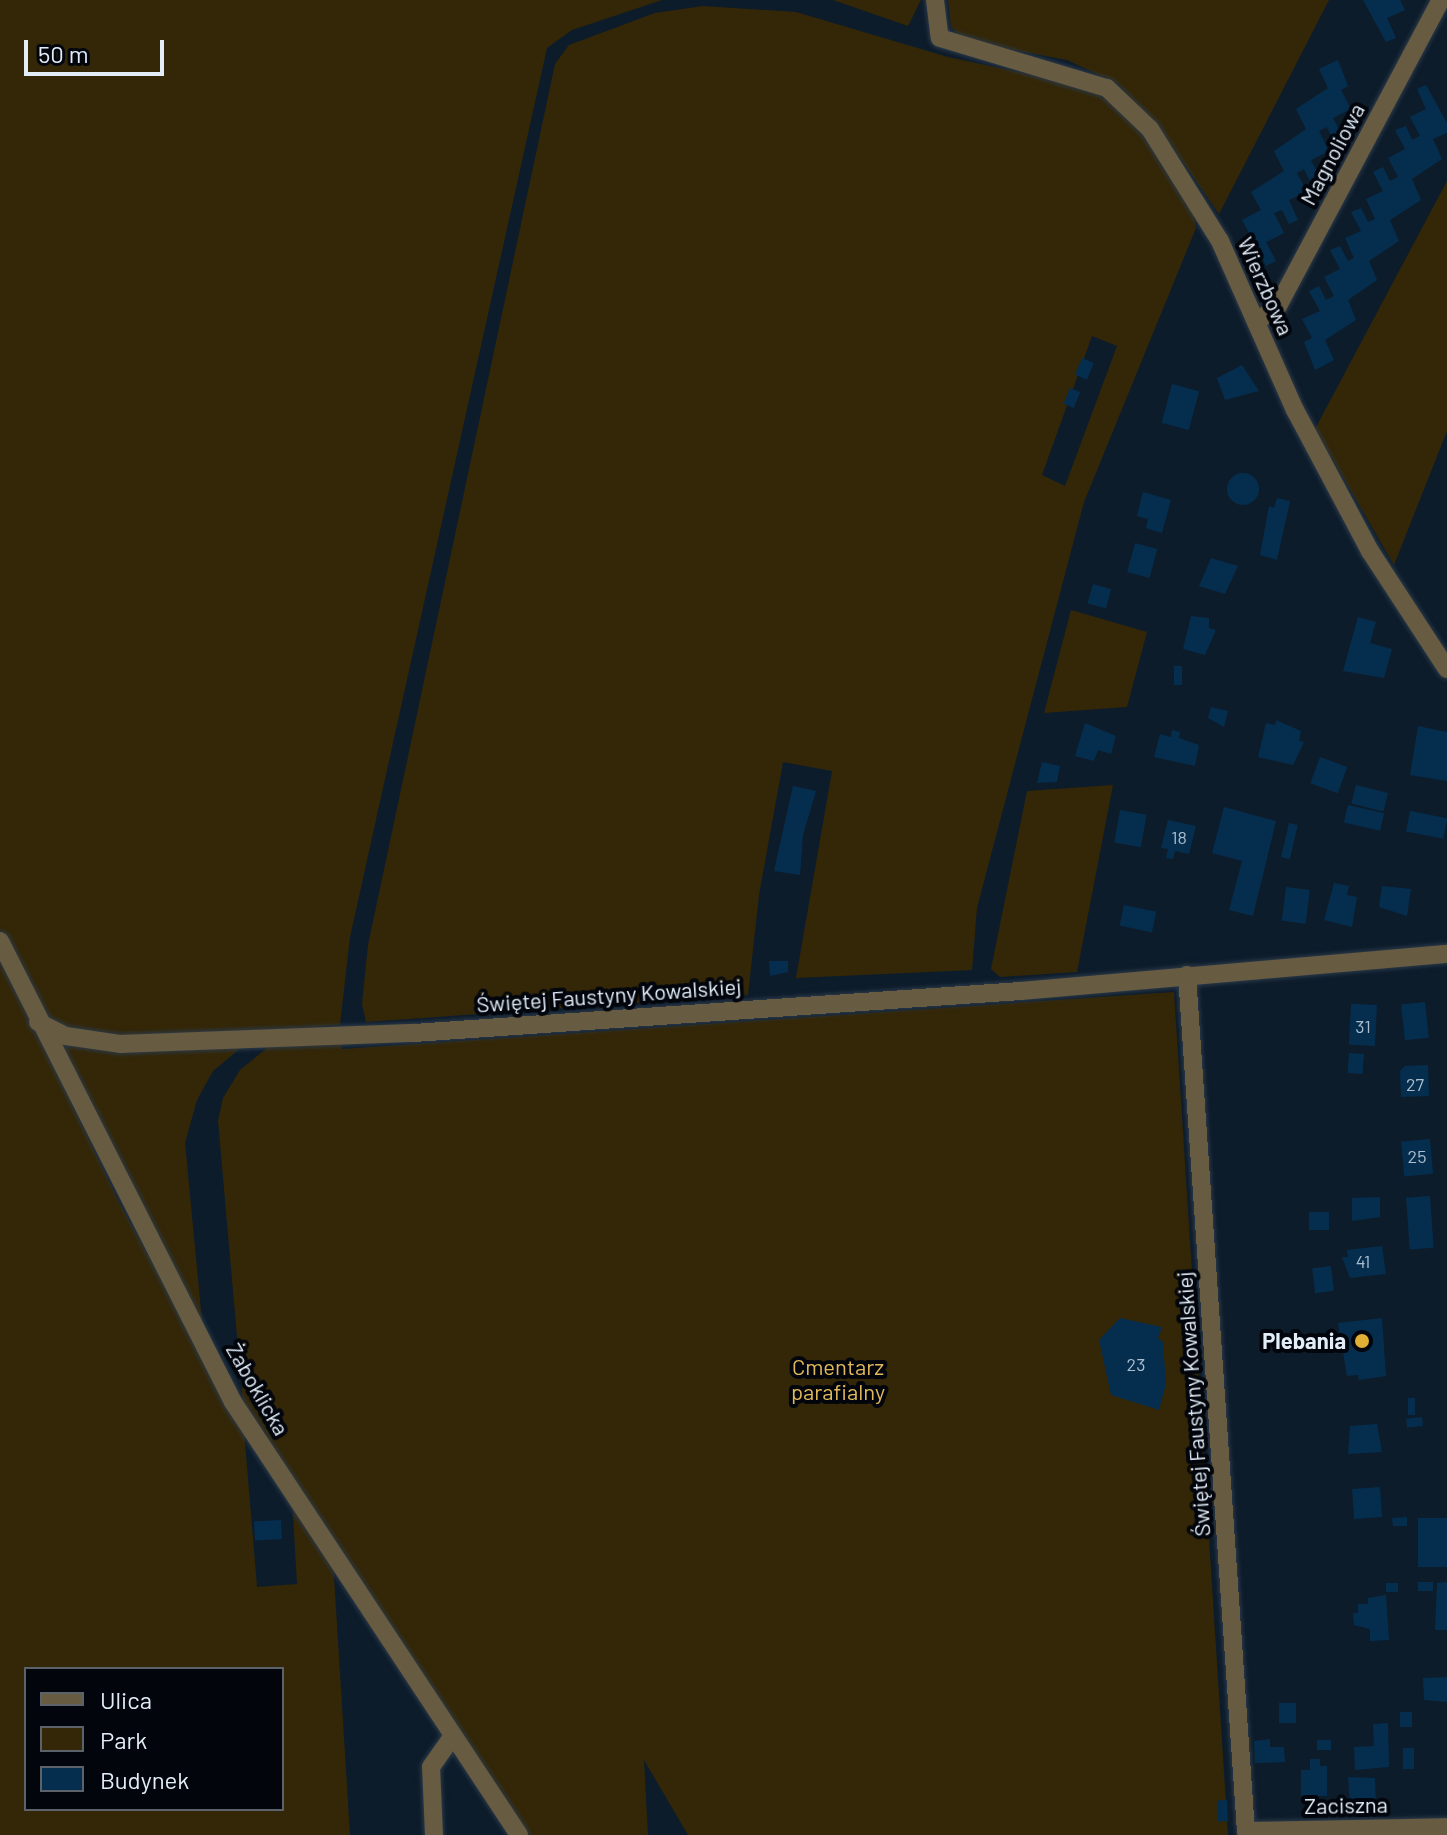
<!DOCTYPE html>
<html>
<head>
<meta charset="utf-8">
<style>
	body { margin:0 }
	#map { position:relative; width:1447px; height:1835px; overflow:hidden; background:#0d1c2b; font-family:Barlow,sans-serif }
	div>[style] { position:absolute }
	.green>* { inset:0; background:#342707 }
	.building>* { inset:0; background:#052e4e; transform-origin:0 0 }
	.round { border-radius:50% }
	.roads { filter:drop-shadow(0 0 2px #2b3948) drop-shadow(0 0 2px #2b3948) }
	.minor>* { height:18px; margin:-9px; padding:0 9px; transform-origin:9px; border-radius:9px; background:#675b42 }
	.dots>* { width:22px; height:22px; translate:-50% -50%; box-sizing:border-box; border:4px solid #02060c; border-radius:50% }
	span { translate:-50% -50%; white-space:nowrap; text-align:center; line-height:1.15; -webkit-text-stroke:8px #02060c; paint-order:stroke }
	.number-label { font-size:18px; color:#acbdce }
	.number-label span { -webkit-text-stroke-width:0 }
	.street-label { font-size:22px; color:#e3edf8 }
	.poi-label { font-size:22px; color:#e3edf8; font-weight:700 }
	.right { translate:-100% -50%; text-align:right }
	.park-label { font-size:22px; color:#e2b95b }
	.legend { position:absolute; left:24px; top:1667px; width:260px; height:144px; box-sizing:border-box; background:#02060c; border:2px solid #5c626a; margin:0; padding:10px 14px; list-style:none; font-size:24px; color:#e3edf8 }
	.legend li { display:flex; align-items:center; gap:16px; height:40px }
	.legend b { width:40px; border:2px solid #5c626a }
	.scale { position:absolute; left:24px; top:40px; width:140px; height:36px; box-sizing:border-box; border:4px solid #e3edf8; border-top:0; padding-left:10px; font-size:24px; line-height:28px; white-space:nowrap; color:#e3edf8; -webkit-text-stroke:6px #02060c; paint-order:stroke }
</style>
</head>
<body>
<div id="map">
	<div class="green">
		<i style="clip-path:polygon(0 0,662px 0,572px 30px,547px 48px,350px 937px,340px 1025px,123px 1041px,60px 1028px,32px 999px,0 930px)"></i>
		<i style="clip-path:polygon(833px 0,921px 0,908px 26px)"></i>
		<i style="clip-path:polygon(948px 0,1329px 0,1219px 214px,1166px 138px,1118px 84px,1067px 60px,965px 41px,951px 27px)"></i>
		<i style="clip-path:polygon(evenodd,703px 6px,796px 12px,948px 57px,1089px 87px,1137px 123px,1193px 211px,1196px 228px,1084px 502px,977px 908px,972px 970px,796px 978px,832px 771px,783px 762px,759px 895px,748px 995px,366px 1022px,362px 1004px,368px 945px,555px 64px,569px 45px,655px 13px,703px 6px,1092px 336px,1117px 346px,1065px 486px,1042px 475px,1092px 336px)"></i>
		<i style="clip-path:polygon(1447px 181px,1447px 431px,1394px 565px,1315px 429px)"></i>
		<i style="clip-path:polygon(1071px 610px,1147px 632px,1127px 707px,1044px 713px)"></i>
		<i style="clip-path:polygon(1113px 785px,1077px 972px,1000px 977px,991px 969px,1027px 791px)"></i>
		<i style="clip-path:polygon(evenodd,0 954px,119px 1202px,244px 1431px,257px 1587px,297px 1584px,292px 1498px,333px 1560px,350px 1835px,0 1835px,0 954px,26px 1669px,282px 1669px,282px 1809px,26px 1809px,26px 1669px)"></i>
		<i style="clip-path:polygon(1174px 992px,1228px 1835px,688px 1835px,644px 1760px,648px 1835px,525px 1835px,243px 1404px,218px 1121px,223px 1098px,240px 1070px,273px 1043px,340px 1039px,342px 1049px)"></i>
		<i style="clip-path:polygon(48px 1032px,75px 1044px,249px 1041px,213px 1071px,197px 1100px,185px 1143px,203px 1331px)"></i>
	</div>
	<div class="building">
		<i style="clip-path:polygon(1363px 0,1400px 0,1405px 10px,1387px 18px,1396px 38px,1386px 42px)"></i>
		<i style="clip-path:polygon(1338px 60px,1348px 86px,1341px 90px,1351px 109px,1333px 118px,1343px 137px,1334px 142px,1327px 127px,1319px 131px,1329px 151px,1311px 160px,1321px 179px,1311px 183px,1304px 169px,1297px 173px,1307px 192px,1289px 200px,1298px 220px,1289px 224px,1282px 210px,1274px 213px,1284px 233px,1266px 242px,1276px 261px,1266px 266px,1242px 220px,1261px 210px,1251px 192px,1284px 171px,1274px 151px,1306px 129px,1296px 109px,1328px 88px,1319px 69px)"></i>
		<i style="clip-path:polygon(1426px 85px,1447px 123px,1447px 133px,1433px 139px,1442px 159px,1412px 179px,1421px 200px,1390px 220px,1399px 241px,1369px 261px,1377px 280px,1348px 300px,1356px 320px,1325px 340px,1334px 360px,1315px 370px,1304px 342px,1312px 338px,1302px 319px,1320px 311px,1309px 291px,1319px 286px,1326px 300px,1334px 296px,1324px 277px,1340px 269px,1330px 250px,1340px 246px,1348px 261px,1354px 258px,1345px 238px,1361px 231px,1351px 212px,1361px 208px,1368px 222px,1375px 219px,1366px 199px,1383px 191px,1373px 172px,1383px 167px,1390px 181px,1398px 177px,1388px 158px,1405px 149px,1395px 130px,1406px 126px,1412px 140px,1420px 136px,1410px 117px,1426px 109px,1417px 89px)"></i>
		<i style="left:1082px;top:358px;width:13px;height:18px;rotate:23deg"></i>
		<i style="clip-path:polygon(1242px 365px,1259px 391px,1225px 400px,1217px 378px)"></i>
		<i style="left:1172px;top:384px;width:28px;height:40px;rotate:15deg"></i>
		<i style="left:1070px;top:388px;width:11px;height:17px;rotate:22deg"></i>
		<i class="round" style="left:1227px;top:473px;width:32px;height:32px"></i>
		<i style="clip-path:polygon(1143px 492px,1171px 500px,1162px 533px,1146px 528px,1148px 519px,1137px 516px)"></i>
		<i style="clip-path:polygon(1277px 498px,1290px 501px,1277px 560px,1260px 555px,1269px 506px,1274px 508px)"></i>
		<i style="left:1135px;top:543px;width:23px;height:30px;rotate:15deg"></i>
		<i style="clip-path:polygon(1211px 558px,1238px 566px,1225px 594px,1199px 586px)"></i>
		<i style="left:1093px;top:584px;width:19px;height:20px;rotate:16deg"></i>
		<i style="clip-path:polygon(1191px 616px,1209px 618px,1209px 628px,1216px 630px,1205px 655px,1183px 649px)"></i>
		<i style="clip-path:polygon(1358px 617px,1376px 622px,1370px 643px,1392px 649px,1384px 678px,1343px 671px)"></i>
		<i style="left:1174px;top:666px;width:8px;height:19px"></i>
		<i style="clip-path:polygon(1211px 707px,1228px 711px,1224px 727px,1208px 718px)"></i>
		<i style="clip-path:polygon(1276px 720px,1301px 731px,1299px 741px,1304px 742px,1293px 765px,1258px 757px,1266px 723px,1275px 725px)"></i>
		<i style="clip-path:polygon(1085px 723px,1116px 736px,1111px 754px,1098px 750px,1094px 761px,1075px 756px)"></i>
		<i style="clip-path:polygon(1418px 726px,1447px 732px,1447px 781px,1410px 775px)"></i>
		<i style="clip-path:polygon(1172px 730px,1180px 732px,1179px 738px,1199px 745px,1195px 766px,1154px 757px,1160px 734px,1171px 737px)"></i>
		<i style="left:1320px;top:757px;width:29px;height:28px;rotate:20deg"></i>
		<i style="clip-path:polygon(1042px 762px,1060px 766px,1057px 782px,1037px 783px)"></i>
		<i style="left:1356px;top:785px;width:33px;height:19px;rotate:14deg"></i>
		<i style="clip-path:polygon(793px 786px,816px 791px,803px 835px,800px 875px,774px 871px)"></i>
		<i style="left:1348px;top:805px;width:37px;height:18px;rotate:13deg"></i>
		<i style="clip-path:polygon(1224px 807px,1276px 821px,1253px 916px,1229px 910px,1242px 861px,1212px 853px)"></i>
		<i style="left:1120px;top:810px;width:27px;height:33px;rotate:10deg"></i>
		<i style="left:1410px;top:811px;width:38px;height:21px;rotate:11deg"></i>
		<i style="clip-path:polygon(1168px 820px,1196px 826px,1189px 854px,1175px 851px,1173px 859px,1166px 858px,1168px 849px,1161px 848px)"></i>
		<i style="left:1289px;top:823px;width:9px;height:35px;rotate:13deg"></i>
		<i style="clip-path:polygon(1334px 883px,1349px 886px,1347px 895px,1357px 897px,1352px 927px,1324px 920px)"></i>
		<i style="clip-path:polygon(1382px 886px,1411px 889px,1407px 916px,1379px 907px)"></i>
		<i style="left:1286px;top:887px;width:24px;height:34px;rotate:7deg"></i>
		<i style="left:1124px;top:905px;width:33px;height:21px;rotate:12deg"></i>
		<i style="clip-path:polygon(769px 961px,788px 961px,788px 972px,770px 976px)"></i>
		<i style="left:1425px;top:1002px;width:36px;height:24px;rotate:84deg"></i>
		<i style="left:1377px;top:1005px;width:41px;height:26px;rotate:93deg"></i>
		<i style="left:1349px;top:1053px;width:15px;height:20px;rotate:4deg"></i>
		<i style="clip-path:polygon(1428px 1065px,1429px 1096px,1401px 1097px,1400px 1071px,1405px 1066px)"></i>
		<i style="left:1430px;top:1139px;width:35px;height:29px;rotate:85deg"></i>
		<i style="left:1430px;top:1196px;width:52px;height:24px;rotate:86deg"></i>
		<i style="clip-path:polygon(1380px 1197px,1380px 1217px,1352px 1221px,1352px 1198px)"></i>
		<i style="left:1309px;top:1212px;width:20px;height:18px"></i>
		<i style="clip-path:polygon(1382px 1246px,1386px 1274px,1350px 1278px,1342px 1257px,1348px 1257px,1347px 1250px)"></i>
		<i style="left:1331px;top:1266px;width:25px;height:19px;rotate:83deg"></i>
		<i style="clip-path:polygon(1120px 1318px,1162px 1327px,1158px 1338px,1163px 1342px,1166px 1384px,1159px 1410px,1111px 1395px,1099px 1340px)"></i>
		<i style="clip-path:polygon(1382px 1318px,1386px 1376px,1359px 1380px,1358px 1375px,1347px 1376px,1338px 1323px)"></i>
		<i style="left:1408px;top:1398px;width:7px;height:17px"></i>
		<i style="left:1422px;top:1417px;width:9px;height:16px;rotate:84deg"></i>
		<i style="clip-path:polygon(1377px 1424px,1382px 1452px,1348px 1454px,1350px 1426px)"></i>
		<i style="left:1380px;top:1487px;width:30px;height:28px;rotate:86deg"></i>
		<i style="clip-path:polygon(1407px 1517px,1407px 1526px,1393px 1526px,1392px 1518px)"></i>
		<i style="left:1447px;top:1518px;width:49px;height:29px;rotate:90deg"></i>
		<i style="left:281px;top:1520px;width:19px;height:27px;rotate:87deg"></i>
		<i style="left:1418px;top:1582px;width:15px;height:9px"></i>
		<i style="clip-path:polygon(1447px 1582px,1447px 1630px,1435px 1630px,1437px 1583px)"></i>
		<i style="left:1386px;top:1583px;width:12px;height:9px"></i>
		<i style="clip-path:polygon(1386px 1595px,1389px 1640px,1370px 1641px,1370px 1629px,1354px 1625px,1353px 1613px,1358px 1613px,1358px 1604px,1368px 1604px,1368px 1598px)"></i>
		<i style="clip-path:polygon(1447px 1677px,1447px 1702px,1424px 1700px,1423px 1678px)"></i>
		<i style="left:1279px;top:1703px;width:17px;height:20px"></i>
		<i style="left:1400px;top:1712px;width:12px;height:15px"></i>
		<i style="clip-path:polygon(1388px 1723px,1389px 1767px,1355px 1770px,1354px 1747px,1374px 1746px,1373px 1724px)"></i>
		<i style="clip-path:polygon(1270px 1739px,1270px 1747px,1284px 1747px,1285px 1762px,1255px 1763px,1254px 1741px)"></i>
		<i style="left:1331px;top:1740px;width:10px;height:14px;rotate:90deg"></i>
		<i style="left:1403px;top:1748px;width:11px;height:21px"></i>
		<i style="clip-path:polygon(1310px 1759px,1320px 1759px,1320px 1766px,1327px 1766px,1327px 1796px,1318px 1796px,1318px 1802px,1301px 1796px,1301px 1770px,1310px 1770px)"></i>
		<i style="clip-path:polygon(1348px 1777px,1375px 1778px,1376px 1808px,1366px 1808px,1366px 1816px,1351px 1817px)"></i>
		<i style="left:1227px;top:1800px;width:21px;height:10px;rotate:87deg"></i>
	</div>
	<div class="roads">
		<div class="minor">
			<i style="left:935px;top:0;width:38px;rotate:83deg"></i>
			<i style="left:940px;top:38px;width:174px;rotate:16.7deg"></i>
			<i style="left:1107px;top:88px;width:59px;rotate:43.6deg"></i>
			<i style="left:1150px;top:129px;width:132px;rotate:58deg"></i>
			<i style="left:1220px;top:241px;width:185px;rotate:66.1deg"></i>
			<i style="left:1295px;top:410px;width:160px;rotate:62deg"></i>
			<i style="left:1370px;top:551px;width:141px;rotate:56.9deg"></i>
			<i style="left:1256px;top:322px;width:27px;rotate:-36deg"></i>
			<i style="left:1278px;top:306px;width:347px;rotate:-62deg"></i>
			<i style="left:0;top:941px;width:517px;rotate:63.19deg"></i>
			<i style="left:233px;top:1402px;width:519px;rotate:56.55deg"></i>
			<i style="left:1187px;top:975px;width:858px;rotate:86.06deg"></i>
			<i style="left:1246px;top:1831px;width:201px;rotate:-1.1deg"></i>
			<i style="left:38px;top:1022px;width:31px;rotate:27deg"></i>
			<i style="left:66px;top:1036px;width:56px;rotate:8.3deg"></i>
			<i style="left:121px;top:1044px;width:293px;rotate:-2.2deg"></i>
			<i style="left:414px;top:1033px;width:608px;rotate:-3.96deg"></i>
			<i style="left:1021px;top:991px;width:428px;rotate:-5deg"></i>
			<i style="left:434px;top:1835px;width:68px;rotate:-92.5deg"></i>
			<i style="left:431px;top:1767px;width:38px;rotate:-55deg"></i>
		</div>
	</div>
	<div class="dots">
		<i style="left:1362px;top:1341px;background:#e1af34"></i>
	</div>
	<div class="number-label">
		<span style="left:1179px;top:837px">18</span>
		<span style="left:1363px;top:1026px">31</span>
		<span style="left:1415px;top:1084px">27</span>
		<span style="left:1417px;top:1156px">25</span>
		<span style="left:1363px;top:1261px">41</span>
		<span style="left:1136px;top:1364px">23</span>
	</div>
	<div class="street-label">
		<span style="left:1332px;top:154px;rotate:-62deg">Magnoliowa</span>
		<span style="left:1266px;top:286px;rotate:66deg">Wierzbowa</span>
		<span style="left:609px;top:995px;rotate:-4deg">Świętej Faustyny Kowalskiej</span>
		<span style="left:258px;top:1389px;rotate:60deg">Żaboklicka</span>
		<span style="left:1193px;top:1404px;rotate:-94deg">Świętej Faustyny Kowalskiej</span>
		<span style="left:1346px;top:1805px;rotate:-1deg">Zaciszna</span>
	</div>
	<div class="poi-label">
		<span class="right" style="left:1346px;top:1341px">Plebania</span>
	</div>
	<div class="park-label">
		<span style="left:838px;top:1379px">Cmentarz<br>parafialny</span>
	</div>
	<ul class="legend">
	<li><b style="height:10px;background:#675b42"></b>Ulica</li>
	<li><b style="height:22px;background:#342707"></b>Park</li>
	<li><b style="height:22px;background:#052e4e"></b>Budynek</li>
	</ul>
	<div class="scale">50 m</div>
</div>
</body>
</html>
